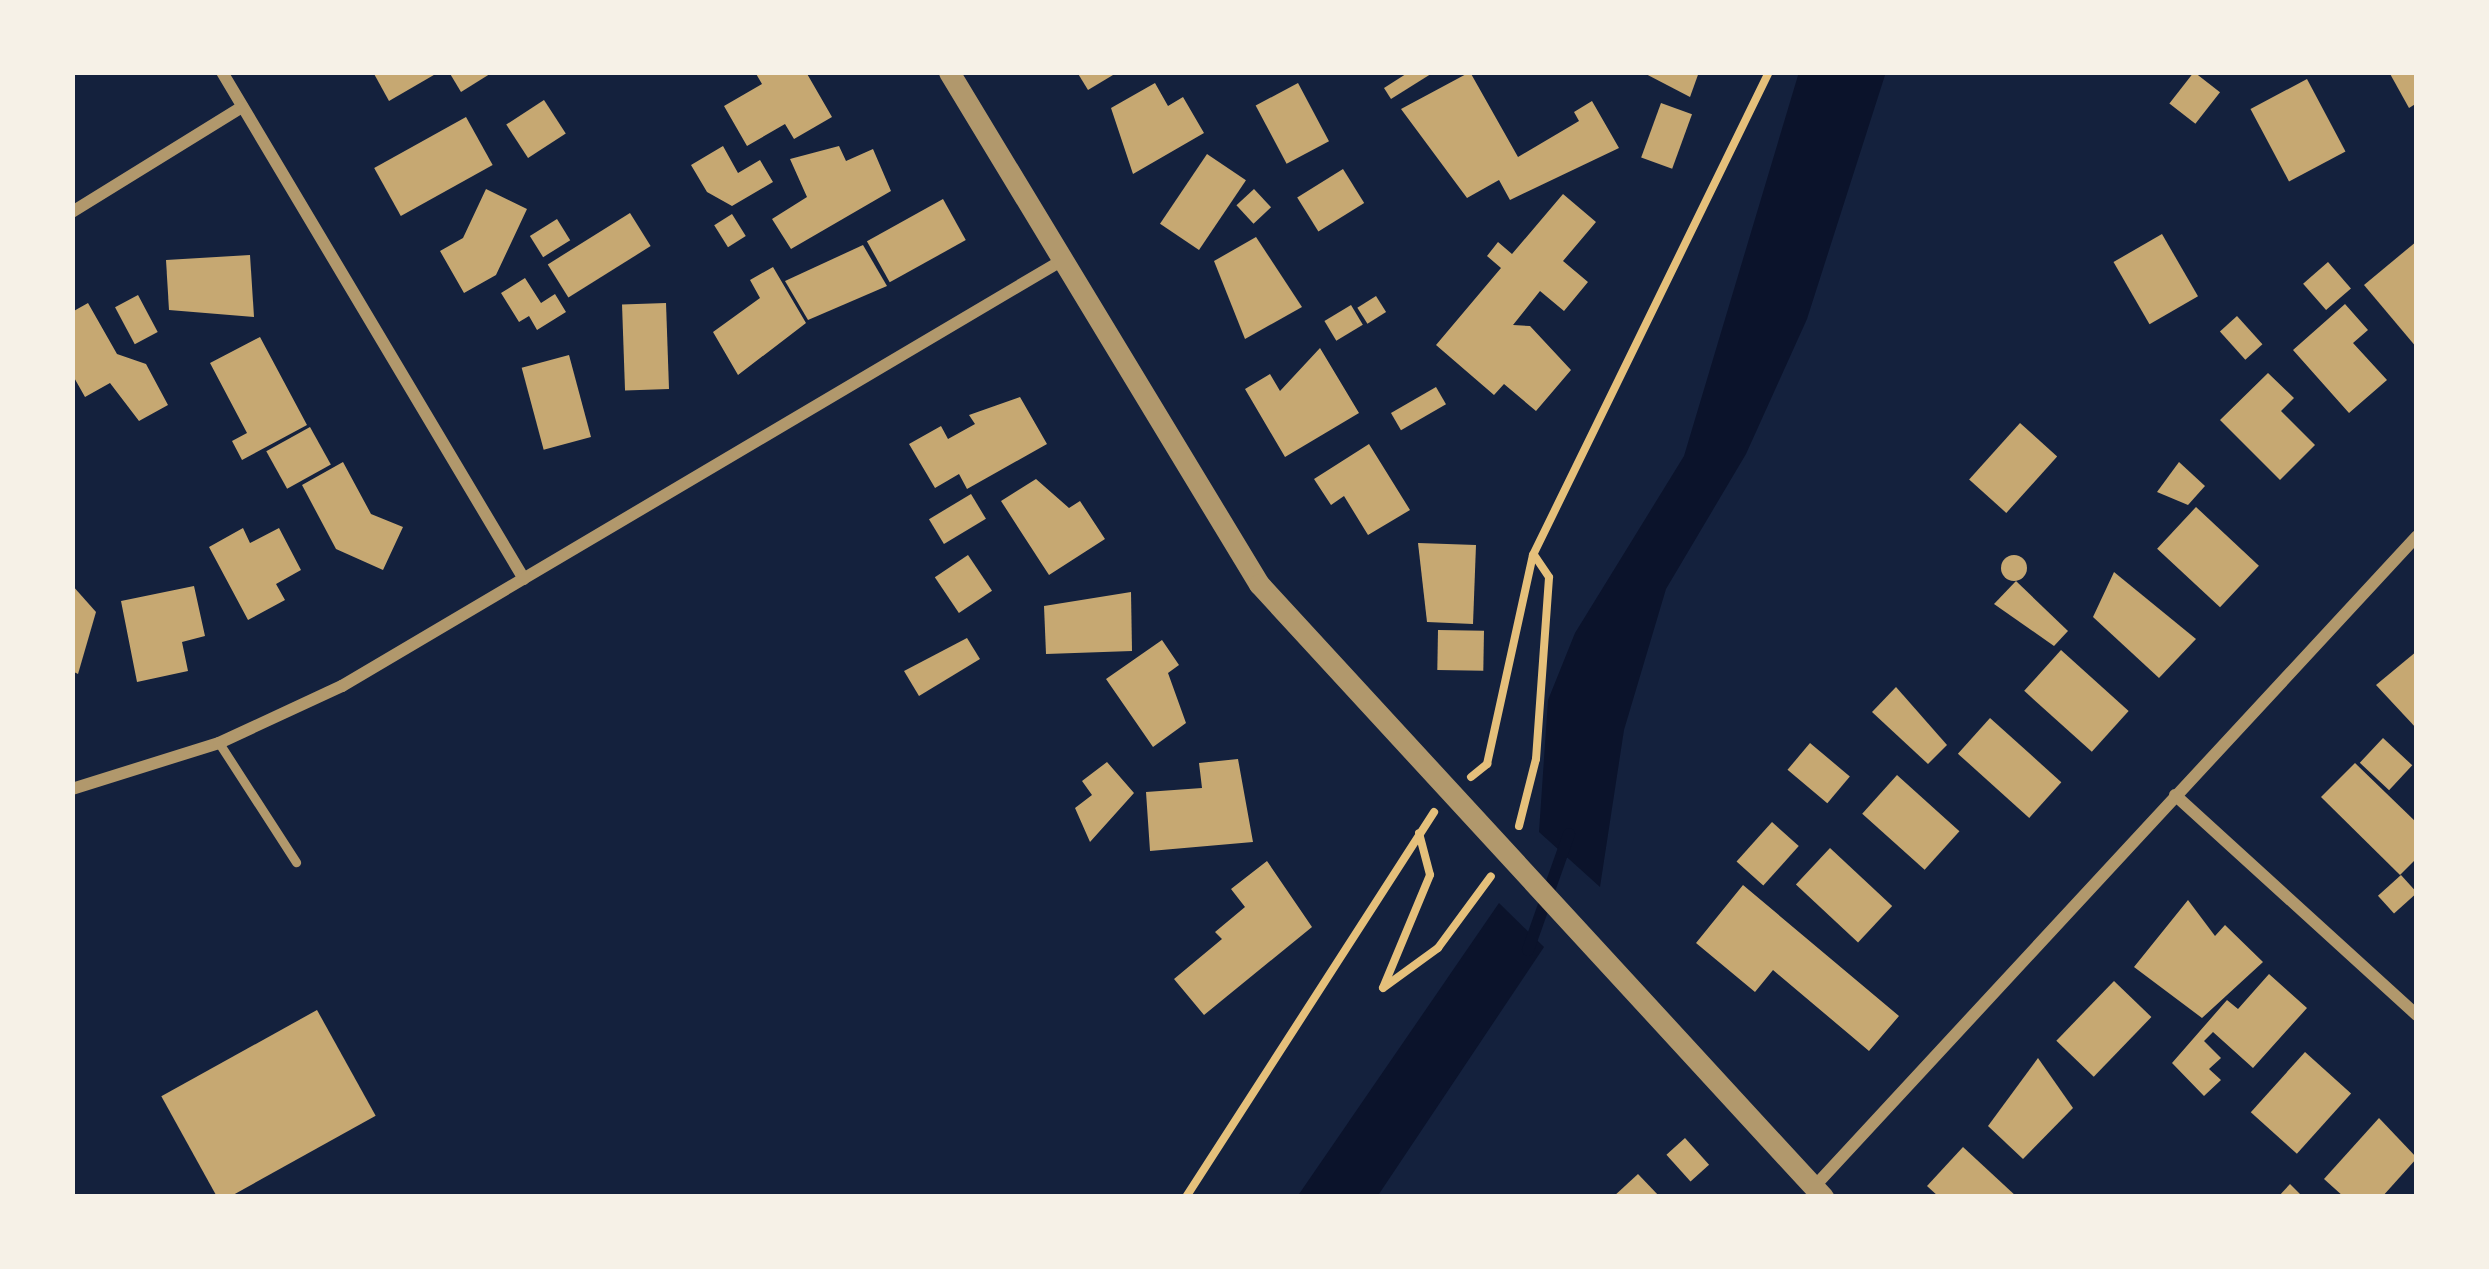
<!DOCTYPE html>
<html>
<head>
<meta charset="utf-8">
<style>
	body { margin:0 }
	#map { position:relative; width:2489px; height:1269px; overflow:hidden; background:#14213d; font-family:Montserrat,sans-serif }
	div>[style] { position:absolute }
	.water>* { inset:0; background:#0b132b }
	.stream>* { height:12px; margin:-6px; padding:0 6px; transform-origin:6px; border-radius:6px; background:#0b132b }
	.building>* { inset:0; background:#c6a872; transform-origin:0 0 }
	.round { border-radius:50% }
	.path>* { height:8px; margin:-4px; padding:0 4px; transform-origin:4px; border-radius:4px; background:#e5c07b }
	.service>* { height:9px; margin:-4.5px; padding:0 4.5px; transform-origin:4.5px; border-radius:4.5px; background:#b1986c }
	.minor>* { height:12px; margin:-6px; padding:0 6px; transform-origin:6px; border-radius:6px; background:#b1986c }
	.tertiary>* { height:21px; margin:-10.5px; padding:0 10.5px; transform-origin:10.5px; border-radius:10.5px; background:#b1986c }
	span { translate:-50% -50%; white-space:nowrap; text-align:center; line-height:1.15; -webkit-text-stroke:10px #f6f1e7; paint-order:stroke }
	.frame { position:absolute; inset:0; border:75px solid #f6f1e7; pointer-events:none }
</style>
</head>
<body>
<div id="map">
	<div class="water">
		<i style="clip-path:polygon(1799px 72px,1886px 72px,1807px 319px,1746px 454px,1666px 589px,1624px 730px,1600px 887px,1539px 832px,1548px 700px,1575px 633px,1684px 456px)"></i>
		<i style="clip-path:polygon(1499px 903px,1544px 947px,1377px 1197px,1297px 1197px)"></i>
	</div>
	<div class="stream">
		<i style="left:1528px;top:950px;width:123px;rotate:-70.5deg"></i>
	</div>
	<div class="building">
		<i style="clip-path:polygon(373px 72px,439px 72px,389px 101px)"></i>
		<i style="clip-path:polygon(449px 72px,493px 72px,461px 92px)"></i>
		<i style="clip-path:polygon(755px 72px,806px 72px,832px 117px,794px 139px,785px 124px,747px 146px,724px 106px,762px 84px)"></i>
		<i style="clip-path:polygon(1077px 72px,1118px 72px,1088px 90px)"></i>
		<i style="clip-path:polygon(1409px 72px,1434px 72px,1391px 99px,1384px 88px)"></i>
		<i style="clip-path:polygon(1470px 72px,1518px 157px,1579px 121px,1574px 112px,1592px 101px,1619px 148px,1510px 200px,1499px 180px,1467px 198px,1401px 109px)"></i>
		<i style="clip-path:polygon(1642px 72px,1699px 72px,1690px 97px)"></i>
		<i style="left:2194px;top:72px;width:33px;height:40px;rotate:38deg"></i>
		<i style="clip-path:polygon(2389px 72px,2417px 72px,2417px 103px,2409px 108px)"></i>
		<i style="left:2307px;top:79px;width:82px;height:64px;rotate:62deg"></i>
		<i style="clip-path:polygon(1155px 83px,1168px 106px,1183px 97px,1204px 133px,1133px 174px,1111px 108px)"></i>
		<i style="left:1298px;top:83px;width:66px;height:48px;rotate:62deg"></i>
		<i style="left:544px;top:100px;width:40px;height:45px;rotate:57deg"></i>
		<i style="left:1661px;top:103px;width:33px;height:58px;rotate:20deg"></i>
		<i style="left:466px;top:117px;width:55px;height:105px;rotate:61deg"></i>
		<i style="clip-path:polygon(723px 146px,738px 173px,760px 160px,773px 182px,732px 206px,707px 192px,691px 165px)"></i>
		<i style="clip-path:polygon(839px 146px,846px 161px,873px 149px,891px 191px,791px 249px,772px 219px,807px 197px,790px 159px)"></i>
		<i style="left:1207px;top:154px;width:47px;height:84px;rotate:34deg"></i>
		<i style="left:1343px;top:169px;width:40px;height:54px;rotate:58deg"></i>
		<i style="clip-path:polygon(486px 189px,527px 209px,496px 275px,464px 293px,440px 251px,463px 238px)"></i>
		<i style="left:1254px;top:189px;width:25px;height:24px;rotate:47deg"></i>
		<i style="clip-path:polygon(1563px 194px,1596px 222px,1563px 261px,1588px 282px,1564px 311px,1540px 291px,1513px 325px,1530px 326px,1571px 370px,1536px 411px,1504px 384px,1494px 395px,1436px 345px,1501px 268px,1487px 256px,1498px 242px,1512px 254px)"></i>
		<i style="left:943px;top:199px;width:47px;height:87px;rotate:61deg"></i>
		<i style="left:630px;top:213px;width:39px;height:97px;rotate:58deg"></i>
		<i style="left:732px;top:214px;width:26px;height:21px;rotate:58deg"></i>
		<i style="left:557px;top:219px;width:25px;height:32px;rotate:58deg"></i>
		<i style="left:2162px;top:234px;width:72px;height:56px;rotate:60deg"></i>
		<i style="clip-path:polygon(1256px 237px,1302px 307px,1245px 339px,1214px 261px)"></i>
		<i style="clip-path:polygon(2417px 241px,2417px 348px,2364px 285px)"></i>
		<i style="clip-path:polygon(863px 245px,887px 286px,808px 320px,785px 281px)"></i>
		<i style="clip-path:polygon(250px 255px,254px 317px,169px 310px,166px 260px)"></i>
		<i style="left:2328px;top:262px;width:35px;height:33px;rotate:49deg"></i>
		<i style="clip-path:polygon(773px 267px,806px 323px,738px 375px,713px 332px,760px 298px,750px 280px)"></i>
		<i style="clip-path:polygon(525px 278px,541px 303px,555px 294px,566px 312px,537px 330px,529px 316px,519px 322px,501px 293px)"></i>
		<i style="left:138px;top:295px;width:42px;height:26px;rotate:62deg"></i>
		<i style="left:1376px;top:296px;width:19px;height:22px;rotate:58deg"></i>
		<i style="clip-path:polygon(88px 303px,117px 354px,146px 364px,168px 405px,139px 421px,110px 383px,85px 397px,72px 374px,72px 312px)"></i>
		<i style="left:666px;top:303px;width:86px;height:44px;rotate:88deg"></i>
		<i style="clip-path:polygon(2345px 304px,2368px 330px,2353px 343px,2387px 380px,2349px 413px,2293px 350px)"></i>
		<i style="left:1351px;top:305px;width:23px;height:31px;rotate:59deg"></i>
		<i style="left:2237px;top:316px;width:38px;height:23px;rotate:48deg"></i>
		<i style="clip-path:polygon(260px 337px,307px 425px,242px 460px,232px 441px,247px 433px,210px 363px)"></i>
		<i style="clip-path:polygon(1320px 348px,1359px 413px,1285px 457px,1245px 389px,1270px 374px,1280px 391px)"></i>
		<i style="left:569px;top:355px;width:85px;height:49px;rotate:75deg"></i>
		<i style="clip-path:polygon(2268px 373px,2294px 398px,2281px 411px,2315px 445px,2280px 480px,2220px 420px)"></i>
		<i style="left:1436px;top:387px;width:20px;height:52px;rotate:60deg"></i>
		<i style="clip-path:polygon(1020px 397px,1047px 444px,967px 489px,959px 474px,935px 488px,909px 444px,941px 426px,948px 439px,975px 424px,969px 415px)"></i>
		<i style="left:2020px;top:423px;width:50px;height:76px;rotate:42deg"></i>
		<i style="left:310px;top:427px;width:43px;height:50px;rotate:61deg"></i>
		<i style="clip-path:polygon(1369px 444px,1410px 510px,1368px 535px,1344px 496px,1331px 505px,1314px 479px)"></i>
		<i style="clip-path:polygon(343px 462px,371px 514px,403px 527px,383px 570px,336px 549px,302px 485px)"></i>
		<i style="clip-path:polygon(2179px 462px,2205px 486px,2188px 505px,2157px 492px)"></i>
		<i style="clip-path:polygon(1036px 479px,1069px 508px,1080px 501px,1105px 539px,1049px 575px,1001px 501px)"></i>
		<i style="left:971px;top:494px;width:29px;height:49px;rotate:59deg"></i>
		<i style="left:2196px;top:507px;width:86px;height:57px;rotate:43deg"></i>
		<i style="clip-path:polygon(243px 528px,250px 543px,279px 528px,301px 570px,276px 584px,285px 600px,248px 620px,209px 547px)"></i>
		<i style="clip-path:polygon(1418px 543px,1476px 545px,1473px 624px,1427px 622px)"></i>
		<i class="round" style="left:2001px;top:555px;width:26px;height:26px"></i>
		<i style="left:968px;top:555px;width:43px;height:40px;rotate:56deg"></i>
		<i style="clip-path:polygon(2114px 572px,2196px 639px,2159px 678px,2093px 617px)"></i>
		<i style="clip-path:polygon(2016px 581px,2068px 631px,2054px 646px,1994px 604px)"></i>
		<i style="clip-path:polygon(72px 585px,96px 612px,78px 674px,72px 671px)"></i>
		<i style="clip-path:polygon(194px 586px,205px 636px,182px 642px,188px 671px,137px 682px,121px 601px)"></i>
		<i style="clip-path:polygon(1131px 592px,1132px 651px,1046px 654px,1044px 606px)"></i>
		<i style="left:1438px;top:630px;width:46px;height:40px;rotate:1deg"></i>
		<i style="clip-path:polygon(967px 638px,980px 659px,919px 696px,904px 671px)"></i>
		<i style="clip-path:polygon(1162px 640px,1179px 665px,1168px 673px,1186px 723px,1153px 747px,1106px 679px)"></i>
		<i style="left:2061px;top:650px;width:91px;height:55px;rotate:42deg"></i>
		<i style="clip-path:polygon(2417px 651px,2417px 729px,2376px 685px)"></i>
		<i style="clip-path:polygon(1896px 687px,1947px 745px,1928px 764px,1872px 712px)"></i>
		<i style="left:1990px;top:718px;width:96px;height:48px;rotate:42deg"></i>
		<i style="left:2383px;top:738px;width:40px;height:34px;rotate:43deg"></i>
		<i style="left:1810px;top:743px;width:52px;height:35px;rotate:40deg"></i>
		<i style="clip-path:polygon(1238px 759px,1253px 842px,1150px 851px,1146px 792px,1202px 788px,1199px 763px)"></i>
		<i style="clip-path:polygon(1107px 762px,1134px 793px,1090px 842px,1075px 808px,1092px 795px,1082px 781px)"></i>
		<i style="clip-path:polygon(2355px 763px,2417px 823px,2417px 858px,2400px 875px,2321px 797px)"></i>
		<i style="left:1897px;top:775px;width:84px;height:52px;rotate:42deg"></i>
		<i style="left:1772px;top:822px;width:36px;height:53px;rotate:42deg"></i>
		<i style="left:1830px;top:848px;width:85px;height:50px;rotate:43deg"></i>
		<i style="clip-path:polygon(1267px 861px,1312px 927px,1204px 1015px,1174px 979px,1222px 939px,1215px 932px,1245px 907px,1231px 889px)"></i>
		<i style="left:2401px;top:875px;width:24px;height:31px;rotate:48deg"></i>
		<i style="clip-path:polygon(1743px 885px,1899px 1016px,1869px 1051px,1773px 970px,1755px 992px,1696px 943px)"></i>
		<i style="clip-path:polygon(2188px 900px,2215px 936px,2225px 925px,2263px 962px,2202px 1018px,2134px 967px)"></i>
		<i style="clip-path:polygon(2269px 974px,2307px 1008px,2253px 1068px,2213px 1032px,2204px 1041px,2221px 1058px,2209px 1069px,2221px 1080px,2204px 1096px,2172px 1063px,2227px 1000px,2238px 1009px)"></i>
		<i style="left:2114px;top:981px;width:52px;height:83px;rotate:44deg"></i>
		<i style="left:317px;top:1010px;width:121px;height:178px;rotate:61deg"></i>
		<i style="left:2305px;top:1052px;width:62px;height:81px;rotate:42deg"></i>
		<i style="clip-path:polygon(2038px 1058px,2073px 1108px,2023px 1159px,1988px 1126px)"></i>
		<i style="clip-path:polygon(2379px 1118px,2417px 1158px,2382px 1197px,2344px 1197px,2324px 1179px)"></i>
		<i style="left:1685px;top:1138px;width:36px;height:25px;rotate:48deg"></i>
		<i style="clip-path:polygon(1963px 1147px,2017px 1197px,1939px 1197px,1927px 1186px)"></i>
		<i style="clip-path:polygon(1638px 1174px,1660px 1197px,1613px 1197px)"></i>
		<i style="clip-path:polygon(2290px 1184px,2303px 1197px,2278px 1197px)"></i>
	</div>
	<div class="path">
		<i style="left:1471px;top:777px;width:21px;rotate:-39deg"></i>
		<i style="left:1487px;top:764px;width:214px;rotate:-77.6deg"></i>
		<i style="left:1533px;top:555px;width:538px;rotate:-63.96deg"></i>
		<i style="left:1519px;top:826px;width:69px;rotate:-75.8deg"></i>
		<i style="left:1536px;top:759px;width:182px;rotate:-85.9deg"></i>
		<i style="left:1549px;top:577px;width:27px;rotate:-124deg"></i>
		<i style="left:1419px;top:833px;width:43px;rotate:75.3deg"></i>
		<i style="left:1430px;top:875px;width:122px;rotate:112.6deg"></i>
		<i style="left:1383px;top:988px;width:68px;rotate:-36deg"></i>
		<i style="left:1438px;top:948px;width:89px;rotate:-53.6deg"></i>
		<i style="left:1186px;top:1197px;width:458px;rotate:-57.2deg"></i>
	</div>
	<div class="service">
		<i style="left:219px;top:743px;width:142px;rotate:57.1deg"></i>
	</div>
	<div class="minor">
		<i style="left:222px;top:72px;width:590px;rotate:59.22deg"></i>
		<i style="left:72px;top:212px;width:200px;rotate:-31.7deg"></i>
		<i style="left:72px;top:789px;width:154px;rotate:-17.4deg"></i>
		<i style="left:219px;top:743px;width:136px;rotate:-24.9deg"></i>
		<i style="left:342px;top:686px;width:835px;rotate:-30.59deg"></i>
		<i style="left:2175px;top:795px;width:327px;rotate:42.3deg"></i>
		<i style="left:1814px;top:1187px;width:887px;rotate:-47.19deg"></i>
	</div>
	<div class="tertiary">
		<i style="left:949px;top:72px;width:599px;rotate:58.81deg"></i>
		<i style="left:1259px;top:584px;width:833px;rotate:47.38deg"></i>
	</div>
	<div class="frame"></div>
</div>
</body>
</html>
